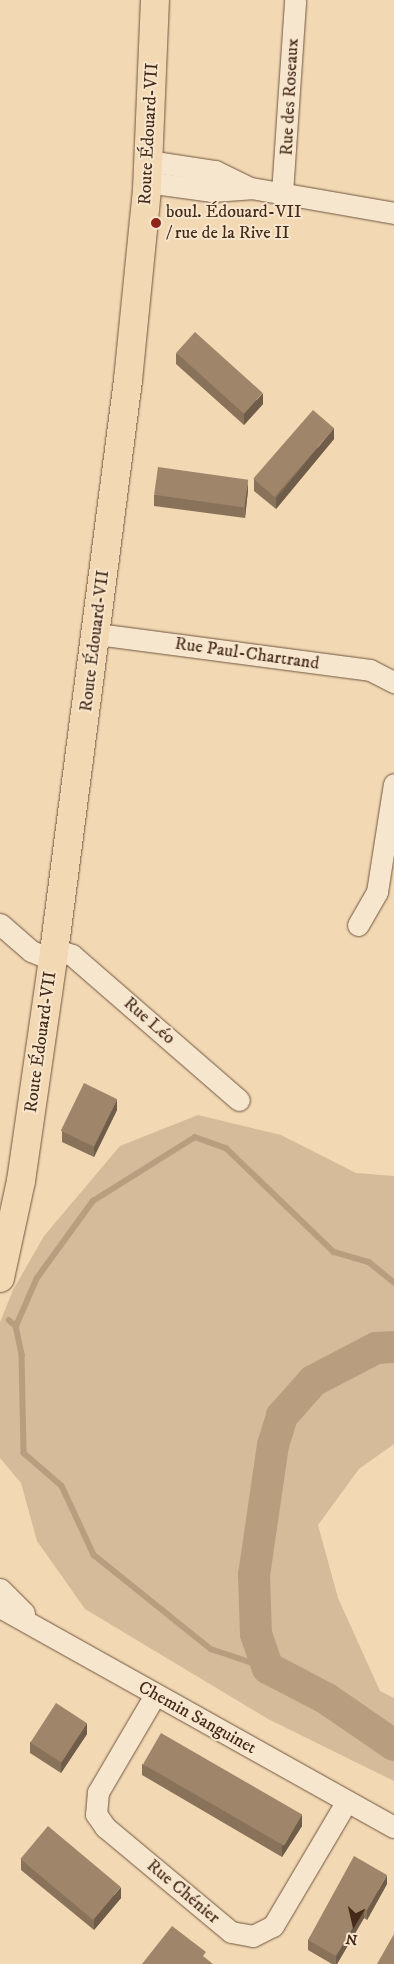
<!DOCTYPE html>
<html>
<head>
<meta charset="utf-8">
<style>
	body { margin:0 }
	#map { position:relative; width:394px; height:1964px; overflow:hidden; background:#f2d9b3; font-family:"IM FELL DW Pica",serif }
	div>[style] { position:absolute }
	.green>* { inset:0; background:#d5bb99 }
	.stream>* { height:5.5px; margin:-2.75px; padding:0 2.75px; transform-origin:2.75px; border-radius:2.75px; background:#b89e7f }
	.river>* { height:32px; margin:-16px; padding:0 16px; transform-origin:16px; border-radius:16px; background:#b89e7f }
	.roads { filter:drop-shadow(0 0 1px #715640) drop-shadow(0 0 1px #715640) }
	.minor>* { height:21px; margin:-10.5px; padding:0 10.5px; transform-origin:10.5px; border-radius:10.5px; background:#f7e6ce }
	.major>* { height:28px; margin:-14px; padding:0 14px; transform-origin:14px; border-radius:14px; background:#f2d9b3 }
	.wall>* { inset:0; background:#89725a }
	.shaded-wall>* { inset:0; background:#6f5d4a }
	.building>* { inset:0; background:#9f8569; transform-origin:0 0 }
	.dots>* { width:14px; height:14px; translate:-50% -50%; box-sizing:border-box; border:2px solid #f7e6ce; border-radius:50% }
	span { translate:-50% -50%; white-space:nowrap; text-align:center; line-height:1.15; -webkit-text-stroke:4px #f7e6ce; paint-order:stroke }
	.street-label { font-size:18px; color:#462a19 }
	.poi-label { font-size:18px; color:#462a19 }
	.left { translate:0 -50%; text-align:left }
	.north { position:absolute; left:329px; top:1899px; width:50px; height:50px; -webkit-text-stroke:4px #f7e6ce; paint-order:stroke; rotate:189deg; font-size:14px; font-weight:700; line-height:20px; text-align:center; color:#462a19 }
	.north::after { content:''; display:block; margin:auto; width:18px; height:22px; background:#462a19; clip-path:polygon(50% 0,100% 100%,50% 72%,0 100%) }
</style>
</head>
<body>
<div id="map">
	<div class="green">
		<i style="clip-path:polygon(198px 1115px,281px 1135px,356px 1173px,394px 1176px,394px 1444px,359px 1469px,318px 1525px,338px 1598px,380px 1691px,394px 1698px,394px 1781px,268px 1719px,85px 1609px,37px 1541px,21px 1483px,0 1458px,0 1322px,13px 1290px,44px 1236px,120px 1146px)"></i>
	</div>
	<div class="stream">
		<i style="left:9px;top:1320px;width:9px;rotate:41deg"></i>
		<i style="left:16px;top:1326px;width:30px;rotate:78deg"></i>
		<i style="left:22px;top:1355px;width:98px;rotate:88.8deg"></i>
		<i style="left:24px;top:1453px;width:50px;rotate:41deg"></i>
		<i style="left:62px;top:1486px;width:76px;rotate:65.1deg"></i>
		<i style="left:94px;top:1555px;width:150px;rotate:38.8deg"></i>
		<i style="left:211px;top:1649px;width:60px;rotate:18.4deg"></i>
		<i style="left:16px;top:1326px;width:52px;rotate:-66.4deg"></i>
		<i style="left:37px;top:1278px;width:95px;rotate:-54deg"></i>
		<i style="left:93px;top:1201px;width:120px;rotate:-32.1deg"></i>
		<i style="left:195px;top:1137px;width:33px;rotate:20deg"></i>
		<i style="left:226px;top:1148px;width:150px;rotate:43.9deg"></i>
		<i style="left:334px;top:1252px;width:36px;rotate:16deg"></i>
		<i style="left:369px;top:1262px;width:32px;rotate:39deg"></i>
	</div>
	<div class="river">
		<i style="left:394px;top:1347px;width:18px;rotate:177deg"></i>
		<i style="left:376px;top:1348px;width:71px;rotate:152.4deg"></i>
		<i style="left:313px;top:1381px;width:47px;rotate:131.5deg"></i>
		<i style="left:282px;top:1416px;width:30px;rotate:107deg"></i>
		<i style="left:273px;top:1445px;width:131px;rotate:98.3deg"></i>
		<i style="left:254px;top:1575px;width:59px;rotate:88.1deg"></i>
		<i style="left:256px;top:1634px;width:36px;rotate:71deg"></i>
		<i style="left:268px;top:1668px;width:67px;rotate:27.7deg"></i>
		<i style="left:327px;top:1699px;width:81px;rotate:34.5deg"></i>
	</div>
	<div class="roads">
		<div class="minor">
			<i style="left:148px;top:161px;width:68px;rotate:8.5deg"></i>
			<i style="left:215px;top:171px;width:37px;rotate:26deg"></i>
			<i style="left:147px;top:182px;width:66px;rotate:7.9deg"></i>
			<i style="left:212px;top:191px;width:39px;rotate:-4deg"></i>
			<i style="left:251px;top:188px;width:145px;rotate:9.9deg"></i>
			<i style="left:282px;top:193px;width:193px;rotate:-86.1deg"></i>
			<i style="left:97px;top:634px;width:275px;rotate:7.5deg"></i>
			<i style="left:370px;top:670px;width:27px;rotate:27deg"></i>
			<i style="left:0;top:924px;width:41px;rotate:41.1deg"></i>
			<i style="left:31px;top:951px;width:24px;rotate:22deg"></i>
			<i style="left:358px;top:925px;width:38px;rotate:-60deg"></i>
			<i style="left:377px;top:892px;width:109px;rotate:-81.1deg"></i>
			<i style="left:54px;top:949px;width:19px;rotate:18deg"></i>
			<i style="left:72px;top:955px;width:221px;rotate:41deg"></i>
			<i style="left:0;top:1589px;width:34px;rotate:45deg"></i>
			<i style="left:0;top:1607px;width:451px;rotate:29.2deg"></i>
			<i style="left:155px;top:1695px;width:113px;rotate:120.4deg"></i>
			<i style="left:98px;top:1792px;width:22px;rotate:95deg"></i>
			<i style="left:96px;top:1814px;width:16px;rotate:55deg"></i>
			<i style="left:105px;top:1827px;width:164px;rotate:39.8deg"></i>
			<i style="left:231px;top:1932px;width:22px;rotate:10deg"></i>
			<i style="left:253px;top:1936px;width:22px;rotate:-27deg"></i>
			<i style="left:273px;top:1926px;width:145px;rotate:-59.4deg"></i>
		</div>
		<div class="major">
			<i style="left:0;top:1278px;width:99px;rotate:-77.8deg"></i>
			<i style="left:21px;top:1181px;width:223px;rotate:-81.8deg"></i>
			<i style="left:53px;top:960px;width:585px;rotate:-82.63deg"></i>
			<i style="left:128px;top:380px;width:191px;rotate:-84.3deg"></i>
			<i style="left:147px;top:190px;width:190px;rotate:-87.6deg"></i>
		</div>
	</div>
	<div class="wall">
		<i style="clip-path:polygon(176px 353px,263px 404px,244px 425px,176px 364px)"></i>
		<i style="clip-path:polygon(334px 439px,276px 509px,254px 491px,254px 479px)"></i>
		<i style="clip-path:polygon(248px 490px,245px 518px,154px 506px,154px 495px)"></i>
		<i style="clip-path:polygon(117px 1110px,94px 1157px,62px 1142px,62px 1131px)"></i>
		<i style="clip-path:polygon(87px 1734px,61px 1773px,30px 1753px,30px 1742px)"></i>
		<i style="clip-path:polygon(142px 1764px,302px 1826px,282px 1857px,142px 1775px)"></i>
		<i style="clip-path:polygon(21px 1859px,121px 1898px,94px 1930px,21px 1870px)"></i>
		<i style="clip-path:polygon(387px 1884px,367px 1920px,364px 1918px,337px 1964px,332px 1964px,308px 1950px,308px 1940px)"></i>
	</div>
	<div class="shaded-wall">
		<i style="clip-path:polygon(263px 393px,263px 404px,244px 425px,244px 414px)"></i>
		<i style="clip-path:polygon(334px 428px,334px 439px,276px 509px,276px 498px)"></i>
		<i style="clip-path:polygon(248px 479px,248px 490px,245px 518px,245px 507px)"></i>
		<i style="clip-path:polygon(117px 1099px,117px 1110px,94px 1157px,94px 1146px)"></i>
		<i style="clip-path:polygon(87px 1723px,87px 1734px,61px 1773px,61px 1762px)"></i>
		<i style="clip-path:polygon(302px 1814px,302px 1826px,282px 1857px,282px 1846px)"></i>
		<i style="clip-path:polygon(387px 1875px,387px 1884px,367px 1920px,367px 1910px)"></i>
		<i style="clip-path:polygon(121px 1887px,121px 1898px,94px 1930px,94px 1919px)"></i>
		<i style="clip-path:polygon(364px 1909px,364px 1918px,337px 1964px,336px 1964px,336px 1956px)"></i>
	</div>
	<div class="building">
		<i style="left:195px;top:332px;width:91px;height:28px;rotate:42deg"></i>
		<i style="left:313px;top:410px;width:28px;height:91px;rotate:41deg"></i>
		<i style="left:158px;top:467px;width:91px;height:28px;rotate:8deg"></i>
		<i style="left:84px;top:1083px;width:37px;height:53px;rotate:26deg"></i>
		<i style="left:56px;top:1703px;width:37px;height:47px;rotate:33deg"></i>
		<i style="left:161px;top:1733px;width:163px;height:36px;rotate:30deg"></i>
		<i style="left:48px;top:1826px;width:95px;height:43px;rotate:40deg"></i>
		<i style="clip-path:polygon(354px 1856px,387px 1875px,367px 1910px,364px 1909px,336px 1956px,308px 1940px)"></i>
		<i style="clip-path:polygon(172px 1926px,206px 1952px,203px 1956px,213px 1964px,142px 1964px)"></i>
		<i style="clip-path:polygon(394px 1934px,394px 1964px,377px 1964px)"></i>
	</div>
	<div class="dots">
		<i style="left:156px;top:223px;background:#8f2418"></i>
	</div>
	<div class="street-label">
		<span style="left:290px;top:97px;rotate:-87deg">Rue des Roseaux</span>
		<span style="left:149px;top:134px;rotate:-87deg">Route Édouard-VII</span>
		<span style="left:95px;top:641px;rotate:-83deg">Route Édouard-VII</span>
		<span style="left:247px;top:654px;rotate:8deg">Rue Paul-Chartrand</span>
		<span style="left:149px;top:1021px;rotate:41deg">Rue Léo</span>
		<span style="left:41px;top:1042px;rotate:-82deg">Route Édouard-VII</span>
		<span style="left:197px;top:1718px;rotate:29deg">Chemin Sanguinet</span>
		<span style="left:183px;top:1892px;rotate:40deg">Rue Chénier</span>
	</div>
	<div class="poi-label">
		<span class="left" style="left:166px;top:223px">boul. Édouard-VII<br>/ rue de la Rive II</span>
	</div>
	<div class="north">N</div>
</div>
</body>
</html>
